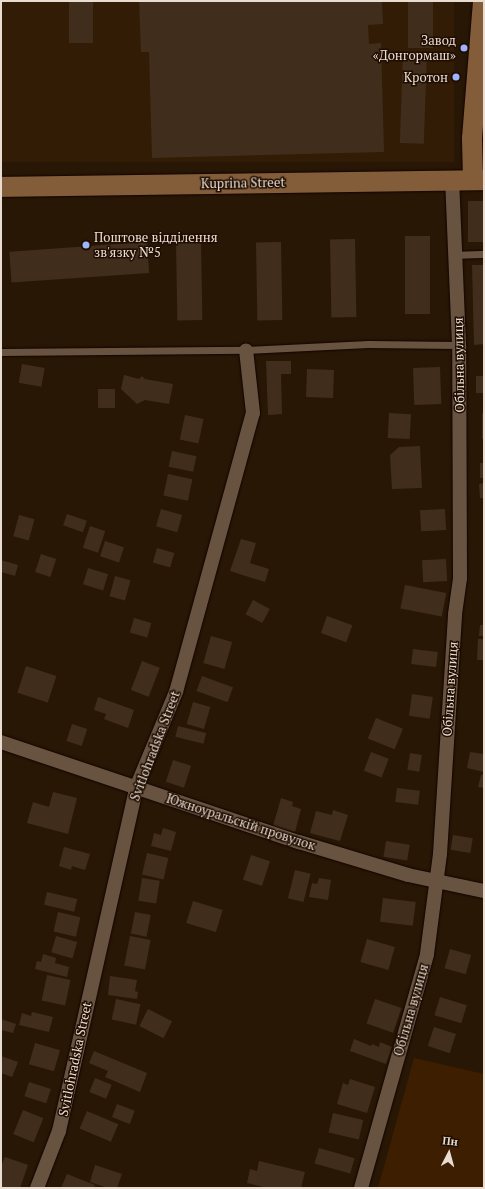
<!DOCTYPE html>
<html>
<head>
<meta charset="utf-8">
<style>
	body { margin:0 }
	#map { position:relative; width:485px; height:1189px; overflow:hidden; background:#291706; font-family:"PT Serif",serif }
	div>[style] { position:absolute }
	.built>* { inset:0; background:#331c05; transform-origin:0 0 }
	.green>* { inset:0; background:#3d1e00 }
	.building>* { inset:0; background:#412d1c; transform-origin:0 0 }
	.roads { filter:drop-shadow(0 0 1px #110300) drop-shadow(0 0 1px #110300) }
	.service>* { height:7px; margin:-3.5px; padding:0 3.5px; transform-origin:3.5px; border-radius:3.5px; background:#685341 }
	.minor>* { height:14px; margin:-7px; padding:0 7px; transform-origin:7px; border-radius:7px; background:#685341 }
	.secondary>* { height:20px; margin:-10px; padding:0 10px; transform-origin:10px; border-radius:10px; background:#835d39 }
	.dots>* { width:11px; height:11px; translate:-50% -50%; box-sizing:border-box; border:2px solid #1f0d01; border-radius:50% }
	span { translate:-50% -50%; white-space:nowrap; text-align:center; line-height:1.15; -webkit-text-stroke:3px #1f0d01; paint-order:stroke }
	.poi-label { font-size:13px; color:#e9dcd1 }
	.right { translate:-100% -50%; text-align:right }
	.left { translate:0 -50%; text-align:left }
	.street-label { font-size:13px; color:#e9dcd1 }
	.frame { position:absolute; inset:0; border:2px solid #e9dcd1; pointer-events:none }
	.north { position:absolute; left:429px; top:1133px; width:40px; height:40px; -webkit-text-stroke:3px #1f0d01; paint-order:stroke; rotate:6deg; font-size:11px; font-weight:700; line-height:16px; text-align:center; color:#e9dcd1 }
	.north::after { content:''; display:block; margin:auto; width:14px; height:18px; background:#e9dcd1; clip-path:polygon(50% 0,100% 100%,50% 72%,0 100%) }
</style>
</head>
<body>
<div id="map">
	<div class="built">
		<i style="left:1px;top:1px;width:453px;height:161px"></i>
	</div>
	<div class="green">
		<i style="clip-path:polygon(414px 1058px,484px 1074px,484px 1188px,378px 1188px)"></i>
	</div>
	<div class="building">
		<i style="left:69px;top:1px;width:24px;height:42px"></i>
		<i style="clip-path:polygon(139px 1px,382px 1px,383px 24px,368px 25px,369px 44px,381px 43px,384px 152px,152px 158px,149px 52px,141px 52px)"></i>
		<i style="left:408px;top:1px;width:25px;height:47px"></i>
		<i style="left:403px;top:52px;width:24px;height:91px;rotate:2deg"></i>
		<i style="left:468px;top:201px;width:16px;height:41px"></i>
		<i style="left:405px;top:236px;width:25px;height:78px"></i>
		<i style="left:355px;top:239px;width:78px;height:25px;rotate:89deg"></i>
		<i style="left:147px;top:242px;width:31px;height:138px;rotate:86deg"></i>
		<i style="left:201px;top:242px;width:78px;height:25px;rotate:89deg"></i>
		<i style="left:281px;top:242px;width:78px;height:25px;rotate:89deg"></i>
		<i style="clip-path:polygon(472px 265px,484px 265px,484px 344px,474px 345px)"></i>
		<i style="clip-path:polygon(266px 361px,291px 361px,291px 374px,281px 374px,282px 414px,268px 415px)"></i>
		<i style="left:22px;top:364px;width:23px;height:19px;rotate:10deg"></i>
		<i style="left:440px;top:367px;width:37px;height:27px;rotate:88deg"></i>
		<i style="left:307px;top:369px;width:27px;height:28px;rotate:2deg"></i>
		<i style="clip-path:polygon(124px 375px,139px 379px,142px 376px,145px 379px,173px 384px,169px 404px,145px 400px,137px 404px,121px 389px)"></i>
		<i style="left:476px;top:376px;width:8px;height:17px"></i>
		<i style="left:98px;top:389px;width:17px;height:19px"></i>
		<i style="left:389px;top:413px;width:22px;height:25px;rotate:3deg"></i>
		<i style="left:482px;top:413px;width:2px;height:26px"></i>
		<i style="left:185px;top:415px;width:19px;height:25px;rotate:12deg"></i>
		<i style="clip-path:polygon(420px 446px,422px 488px,392px 489px,390px 455px,399px 447px)"></i>
		<i style="left:172px;top:451px;width:25px;height:16px;rotate:12deg"></i>
		<i style="left:480px;top:463px;width:4px;height:15px"></i>
		<i style="left:168px;top:474px;width:25px;height:22px;rotate:12deg"></i>
		<i style="clip-path:polygon(484px 483px,484px 498px,480px 498px,479px 484px)"></i>
		<i style="left:161px;top:509px;width:22px;height:18px;rotate:16deg"></i>
		<i style="left:445px;top:509px;width:21px;height:25px;rotate:87deg"></i>
		<i style="left:67px;top:514px;width:21px;height:12px;rotate:19deg"></i>
		<i style="left:19px;top:515px;width:16px;height:22px;rotate:15deg"></i>
		<i style="left:90px;top:526px;width:16px;height:23px;rotate:18deg"></i>
		<i style="clip-path:polygon(241px 539px,256px 543px,250px 563px,269px 569px,265px 582px,230px 571px)"></i>
		<i style="left:105px;top:541px;width:20px;height:16px;rotate:18deg"></i>
		<i style="left:157px;top:548px;width:18px;height:15px;rotate:16deg"></i>
		<i style="left:41px;top:554px;width:16px;height:19px;rotate:18deg"></i>
		<i style="left:446px;top:559px;width:22px;height:24px;rotate:87deg"></i>
		<i style="clip-path:polygon(1px 560px,18px 565px,15px 576px,1px 572px)"></i>
		<i style="left:88px;top:568px;width:21px;height:17px;rotate:17deg"></i>
		<i style="left:115px;top:576px;width:16px;height:21px;rotate:15deg"></i>
		<i style="left:405px;top:585px;width:42px;height:24px;rotate:11deg"></i>
		<i style="left:253px;top:600px;width:19px;height:16px;rotate:28deg"></i>
		<i style="left:327px;top:616px;width:27px;height:18px;rotate:20deg"></i>
		<i style="left:134px;top:618px;width:18px;height:15px;rotate:16deg"></i>
		<i style="clip-path:polygon(480px 625px,484px 625px,484px 636px,479px 636px)"></i>
		<i style="left:211px;top:636px;width:22px;height:28px;rotate:16deg"></i>
		<i style="clip-path:polygon(478px 639px,484px 639px,484px 660px,477px 660px)"></i>
		<i style="left:413px;top:649px;width:25px;height:15px;rotate:7deg"></i>
		<i style="left:142px;top:661px;width:19px;height:31px;rotate:21deg"></i>
		<i style="left:26px;top:666px;width:32px;height:28px;rotate:18deg"></i>
		<i style="left:202px;top:676px;width:33px;height:16px;rotate:20deg"></i>
		<i style="left:412px;top:694px;width:21px;height:22px;rotate:8deg"></i>
		<i style="clip-path:polygon(98px 697px,134px 710px,128px 728px,104px 719px,106px 714px,94px 710px)"></i>
		<i style="left:193px;top:702px;width:18px;height:23px;rotate:16deg"></i>
		<i style="left:376px;top:718px;width:29px;height:22px;rotate:22deg"></i>
		<i style="left:72px;top:724px;width:16px;height:18px;rotate:18deg"></i>
		<i style="left:178px;top:726px;width:29px;height:11px;rotate:14deg"></i>
		<i style="left:371px;top:752px;width:19px;height:20px;rotate:21deg"></i>
		<i style="clip-path:polygon(470px 752px,484px 754px,484px 772px,467px 768px)"></i>
		<i style="left:410px;top:753px;width:12px;height:17px;rotate:9deg"></i>
		<i style="left:173px;top:760px;width:19px;height:23px;rotate:18deg"></i>
		<i style="clip-path:polygon(481px 775px,484px 775px,484px 788px,478px 787px)"></i>
		<i style="left:397px;top:788px;width:23px;height:14px;rotate:7deg"></i>
		<i style="clip-path:polygon(53px 792px,77px 798px,68px 834px,27px 823px,33px 802px,49px 807px)"></i>
		<i style="clip-path:polygon(281px 798px,293px 802px,292px 806px,301px 809px,295px 832px,273px 826px)"></i>
		<i style="clip-path:polygon(333px 810px,348px 815px,340px 841px,310px 833px,316px 811px,332px 815px)"></i>
		<i style="clip-path:polygon(163px 828px,176px 832px,171px 851px,151px 846px,154px 833px,161px 835px)"></i>
		<i style="left:453px;top:835px;width:20px;height:15px;rotate:9deg"></i>
		<i style="left:386px;top:841px;width:24px;height:16px;rotate:9deg"></i>
		<i style="clip-path:polygon(64px 847px,90px 854px,85px 870px,72px 866px,71px 870px,59px 866px)"></i>
		<i style="left:147px;top:853px;width:22px;height:22px;rotate:13deg"></i>
		<i style="left:251px;top:855px;width:20px;height:26px;rotate:18deg"></i>
		<i style="left:295px;top:870px;width:16px;height:29px;rotate:14deg"></i>
		<i style="left:142px;top:878px;width:18px;height:23px;rotate:9deg"></i>
		<i style="clip-path:polygon(319px 878px,331px 880px,328px 900px,309px 897px,312px 883px,317px 884px)"></i>
		<i style="left:47px;top:892px;width:31px;height:13px;rotate:13deg"></i>
		<i style="left:383px;top:898px;width:33px;height:24px;rotate:7deg"></i>
		<i style="left:193px;top:901px;width:31px;height:23px;rotate:17deg"></i>
		<i style="left:58px;top:912px;width:23px;height:20px;rotate:13deg"></i>
		<i style="left:135px;top:912px;width:16px;height:22px;rotate:11deg"></i>
		<i style="left:56px;top:936px;width:22px;height:17px;rotate:16deg"></i>
		<i style="left:130px;top:936px;width:21px;height:30px;rotate:11deg"></i>
		<i style="left:367px;top:939px;width:29px;height:24px;rotate:16deg"></i>
		<i style="left:450px;top:949px;width:22px;height:20px;rotate:16deg"></i>
		<i style="clip-path:polygon(43px 954px,56px 958px,55px 963px,69px 967px,67px 977px,35px 969px,37px 961px,41px 962px)"></i>
		<i style="left:47px;top:975px;width:24px;height:26px;rotate:12deg"></i>
		<i style="clip-path:polygon(110px 976px,137px 980px,135px 991px,138px 992px,137px 999px,108px 995px)"></i>
		<i style="left:440px;top:997px;width:28px;height:19px;rotate:17deg"></i>
		<i style="left:116px;top:999px;width:25px;height:21px;rotate:12deg"></i>
		<i style="left:375px;top:999px;width:28px;height:26px;rotate:19deg"></i>
		<i style="left:148px;top:1009px;width:27px;height:19px;rotate:27deg"></i>
		<i style="clip-path:polygon(32px 1012px,53px 1017px,49px 1032px,19px 1025px,22px 1013px,31px 1016px)"></i>
		<i style="clip-path:polygon(1px 1019px,16px 1024px,13px 1033px,1px 1030px)"></i>
		<i style="left:434px;top:1027px;width:23px;height:20px;rotate:18deg"></i>
		<i style="clip-path:polygon(354px 1039px,371px 1046px,372px 1044px,379px 1047px,380px 1042px,392px 1047px,386px 1064px,350px 1051px)"></i>
		<i style="left:35px;top:1043px;width:26px;height:22px;rotate:16deg"></i>
		<i style="clip-path:polygon(94px 1051px,147px 1073px,140px 1092px,105px 1077px,108px 1071px,89px 1063px)"></i>
		<i style="clip-path:polygon(1px 1056px,18px 1062px,12px 1077px,1px 1073px)"></i>
		<i style="left:95px;top:1078px;width:18px;height:15px;rotate:22deg"></i>
		<i style="clip-path:polygon(350px 1079px,375px 1087px,367px 1113px,337px 1104px,343px 1083px,348px 1085px)"></i>
		<i style="left:29px;top:1082px;width:23px;height:15px;rotate:18deg"></i>
		<i style="left:117px;top:1104px;width:19px;height:14px;rotate:21deg"></i>
		<i style="left:23px;top:1110px;width:22px;height:26px;rotate:22deg"></i>
		<i style="left:87px;top:1111px;width:34px;height:19px;rotate:23deg"></i>
		<i style="left:333px;top:1113px;width:31px;height:20px;rotate:13deg"></i>
		<i style="left:319px;top:1148px;width:37px;height:16px;rotate:16deg"></i>
		<i style="clip-path:polygon(5px 1157px,28px 1165px,20px 1188px,1px 1188px,1px 1166px)"></i>
		<i style="clip-path:polygon(259px 1161px,305px 1172px,301px 1188px,268px 1188px,247px 1183px,250px 1169px,257px 1171px)"></i>
		<i style="clip-path:polygon(95px 1165px,122px 1174px,117px 1188px,108px 1188px,90px 1182px)"></i>
		<i style="clip-path:polygon(67px 1174px,95px 1185px,94px 1188px,61px 1188px)"></i>
	</div>
	<div class="roads">
		<div class="service">
			<i style="left:455px;top:255px;width:29px;rotate:-2deg"></i>
			<i style="left:1px;top:352px;width:245px;rotate:-0.5deg"></i>
			<i style="left:246px;top:350px;width:122px;rotate:-2.8deg"></i>
			<i style="left:368px;top:344px;width:91px;rotate:0.6deg"></i>
		</div>
		<div class="minor">
			<i style="left:1px;top:742px;width:314px;rotate:18.6deg"></i>
			<i style="left:299px;top:842px;width:114px;rotate:16.8deg"></i>
			<i style="left:408px;top:875px;width:78px;rotate:11.9deg"></i>
			<i style="left:37px;top:1188px;width:61px;rotate:-68.9deg"></i>
			<i style="left:59px;top:1131px;width:352px;rotate:-77.3deg"></i>
			<i style="left:136px;top:788px;width:104px;rotate:-67.4deg"></i>
			<i style="left:176px;top:692px;width:289px;rotate:-74.6deg"></i>
			<i style="left:253px;top:413px;width:63px;rotate:-96.3deg"></i>
			<i style="left:361px;top:1188px;width:243px;rotate:-74.2deg"></i>
			<i style="left:427px;top:954px;width:101px;rotate:-82.6deg"></i>
			<i style="left:440px;top:854px;width:240px;rotate:-86.4deg"></i>
			<i style="left:455px;top:614px;width:36px;rotate:-82deg"></i>
			<i style="left:460px;top:578px;width:233px;rotate:-90.2deg"></i>
			<i style="left:459px;top:345px;width:165px;rotate:-92.4deg"></i>
		</div>
		<div class="secondary">
			<i style="left:473px;top:180px;width:42px;rotate:-91.4deg"></i>
			<i style="left:472px;top:138px;width:137px;rotate:-85.4deg"></i>
			<i style="left:1px;top:187px;width:483px;rotate:-0.8deg"></i>
		</div>
	</div>
	<div class="dots">
		<i style="left:464px;top:48px;background:#9eb4fd"></i>
		<i style="left:456px;top:77px;background:#9eb4fd"></i>
		<i style="left:86px;top:245px;background:#9eb4fd"></i>
	</div>
	<div class="poi-label">
		<span class="right" style="left:456px;top:48px">Завод<br>«Донгормаш»</span>
		<span class="right" style="left:448px;top:77px">Кротон</span>
		<span class="left" style="left:94px;top:245px">Поштове відділення<br>зв'язку №5</span>
	</div>
	<div class="street-label">
		<span style="left:243px;top:183px;rotate:-1deg">Kuprina Street</span>
		<span style="left:459px;top:365px;rotate:-91deg">Обільна вулиця</span>
		<span style="left:450px;top:689px;rotate:-86deg">Обільна вулиця</span>
		<span style="left:155px;top:746px;rotate:-69deg">Svitlohradska Street</span>
		<span style="left:241px;top:822px;rotate:18deg">Южноуральскій провулок</span>
		<span style="left:411px;top:1010px;rotate:-74deg">Обільна вулиця</span>
		<span style="left:75px;top:1059px;rotate:-78deg">Svitlohradska Street</span>
	</div>
	<div class="frame"></div>
	<div class="north">Пн</div>
</div>
</body>
</html>
